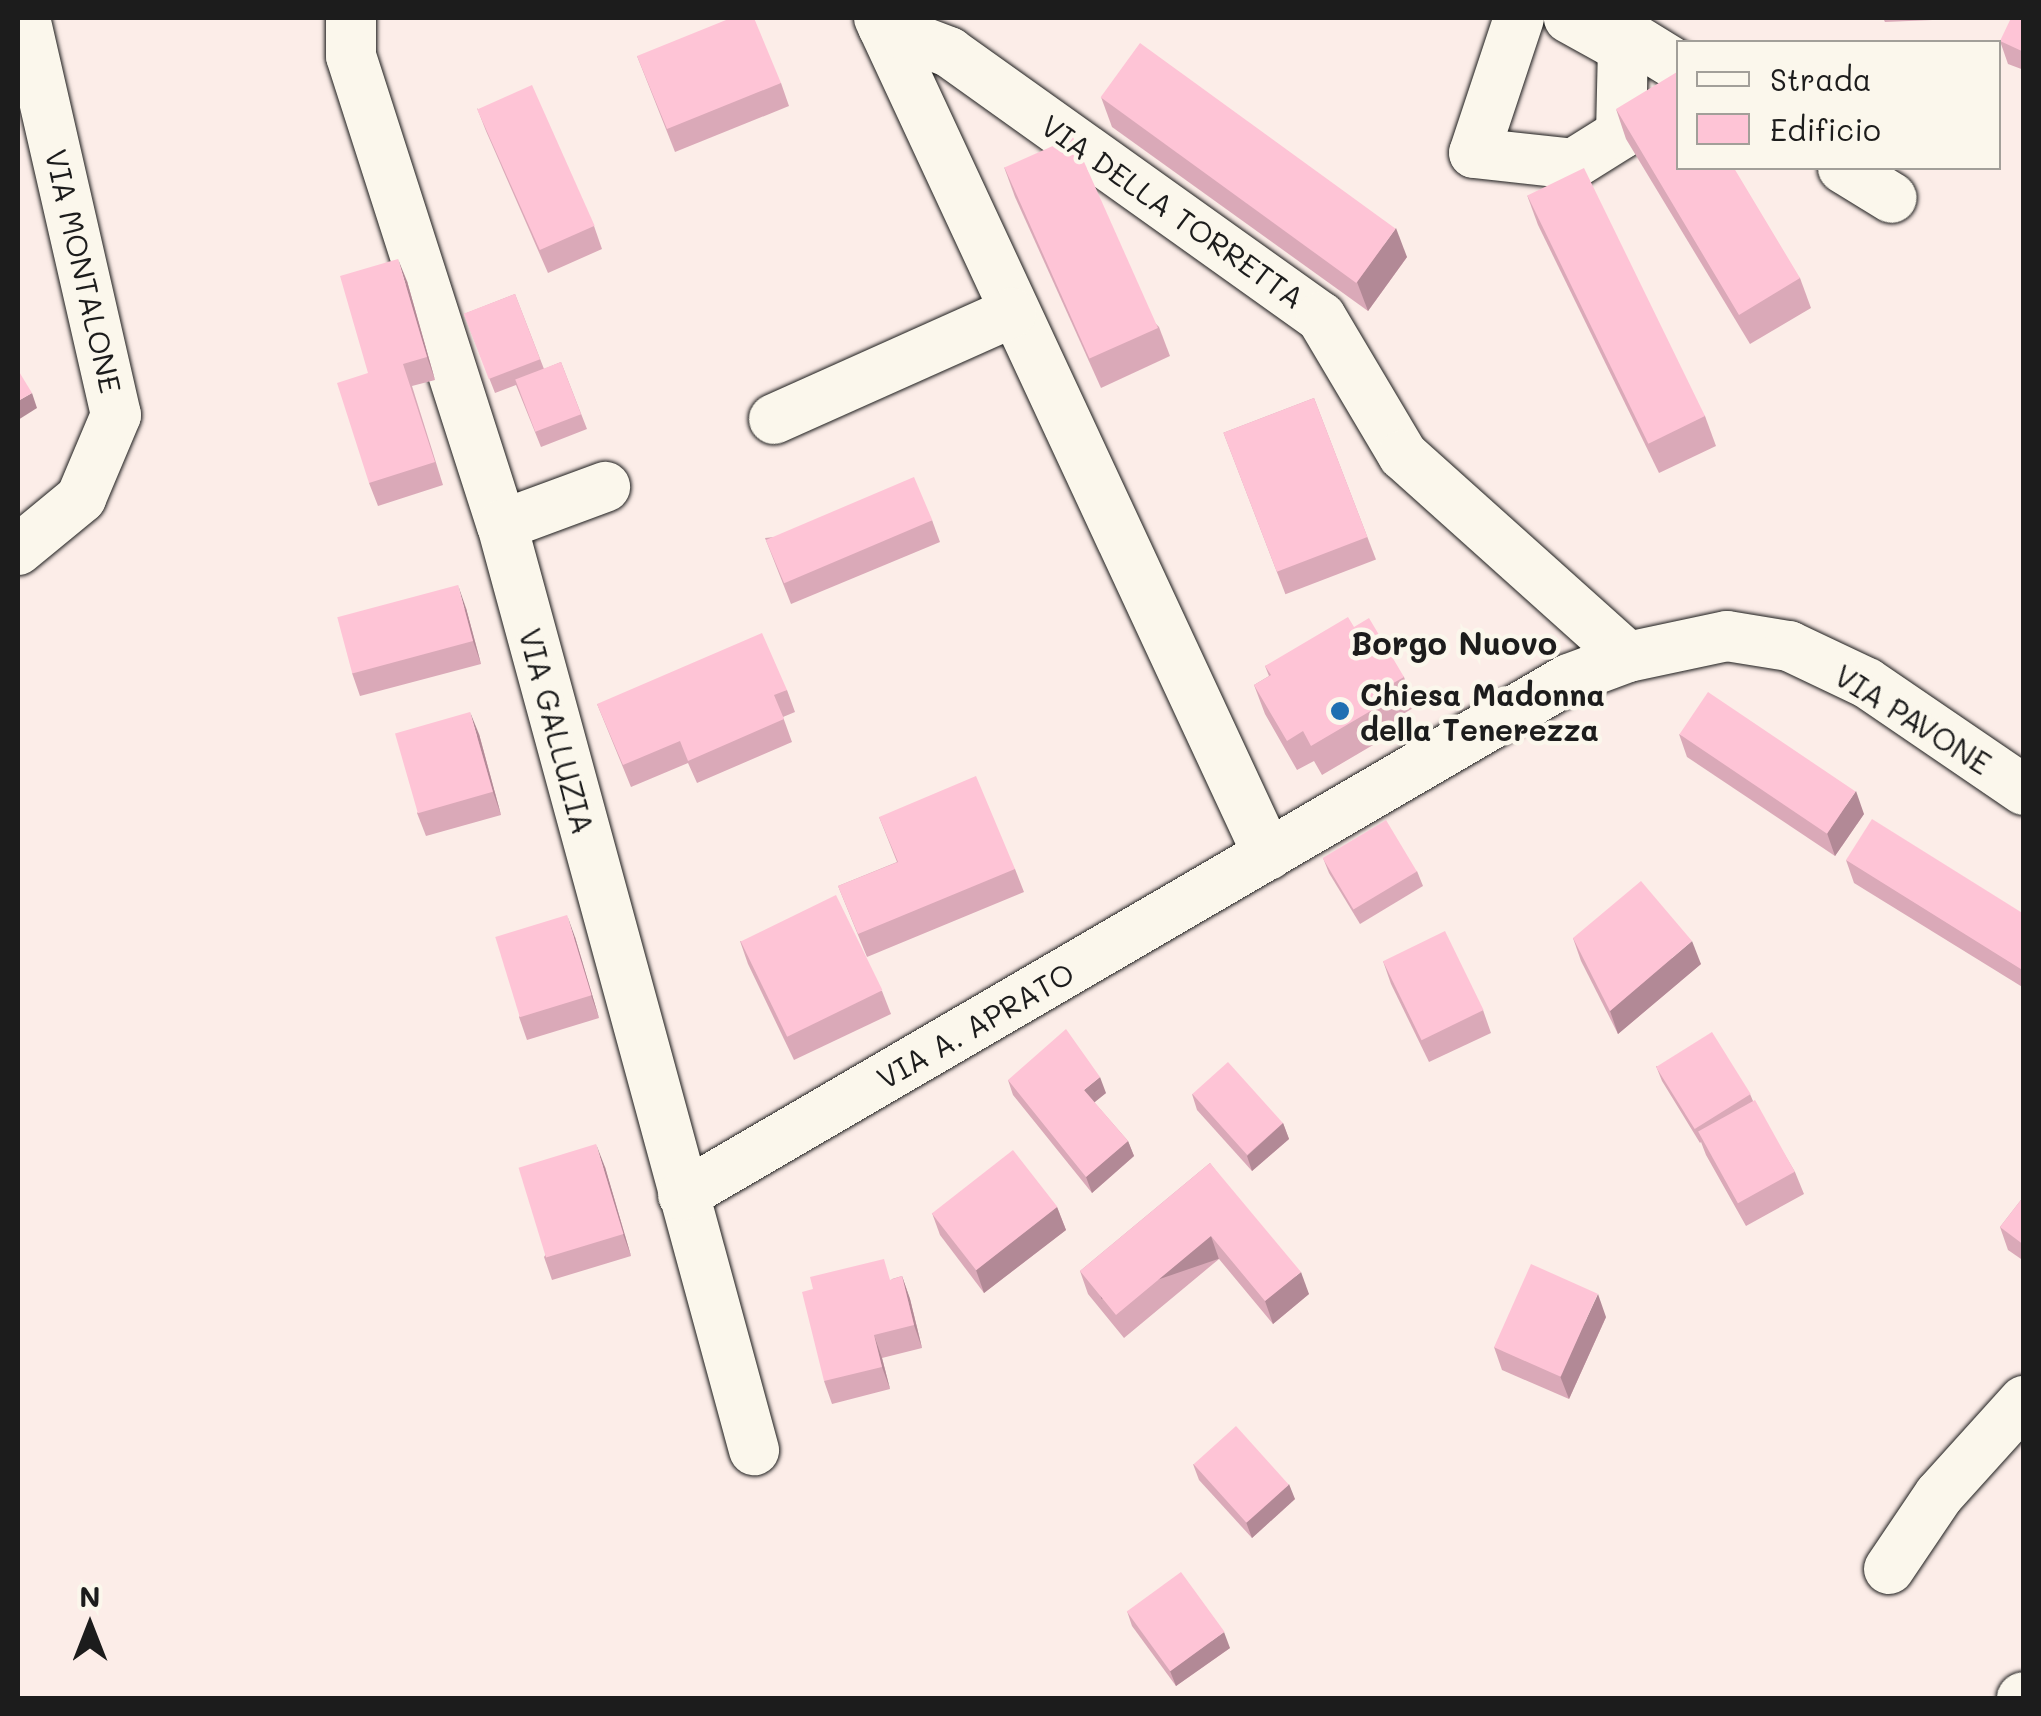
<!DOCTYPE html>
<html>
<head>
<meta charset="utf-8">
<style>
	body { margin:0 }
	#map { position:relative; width:2041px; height:1716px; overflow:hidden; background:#fcede8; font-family:Mali,sans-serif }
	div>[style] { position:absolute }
	.roads { filter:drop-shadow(0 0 2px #1c1c1c) drop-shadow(0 0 2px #1c1c1c) }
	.minor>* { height:50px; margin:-25px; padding:0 25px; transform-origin:25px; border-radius:25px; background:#fbf7ec }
	.wall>* { inset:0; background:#daa9b8; transform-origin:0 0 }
	.shaded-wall>* { inset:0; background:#b28996; transform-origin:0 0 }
	.building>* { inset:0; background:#fec4d6; transform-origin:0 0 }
	.dots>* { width:28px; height:28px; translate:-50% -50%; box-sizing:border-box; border:5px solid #fbf7ec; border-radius:50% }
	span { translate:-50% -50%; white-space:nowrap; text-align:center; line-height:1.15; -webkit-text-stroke:9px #fbf7ec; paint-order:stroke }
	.street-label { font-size:30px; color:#1c1c1c }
	.poi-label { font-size:30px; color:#1c1c1c; font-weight:700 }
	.left { translate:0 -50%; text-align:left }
	.neighbourhood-label { font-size:32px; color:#1c1c1c; font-weight:700 }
	.frame { position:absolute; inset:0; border:20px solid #1c1c1c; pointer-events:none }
	.legend { position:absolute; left:1676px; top:40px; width:325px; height:130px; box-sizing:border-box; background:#fbf7ec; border:2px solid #a29f99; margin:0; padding:12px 18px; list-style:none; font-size:30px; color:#1c1c1c }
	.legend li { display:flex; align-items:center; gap:20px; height:50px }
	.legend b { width:50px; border:2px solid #a29f99 }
	.north { position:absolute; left:40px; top:1576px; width:100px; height:100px; -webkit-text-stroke:8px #fbf7ec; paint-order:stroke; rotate:0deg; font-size:28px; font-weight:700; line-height:40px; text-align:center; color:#1c1c1c }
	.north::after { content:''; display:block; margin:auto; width:35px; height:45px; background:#1c1c1c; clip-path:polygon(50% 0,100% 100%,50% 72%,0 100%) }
</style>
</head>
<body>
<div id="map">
	<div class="roads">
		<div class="minor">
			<i style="left:351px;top:18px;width:38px;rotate:90deg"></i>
			<i style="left:351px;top:56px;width:493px;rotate:72.2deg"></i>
			<i style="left:502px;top:525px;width:959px;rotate:74.76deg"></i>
			<i style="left:879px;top:18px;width:923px;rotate:65.07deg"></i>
			<i style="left:1519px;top:18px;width:142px;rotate:108.4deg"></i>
			<i style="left:1474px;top:153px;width:100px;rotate:6.3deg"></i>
			<i style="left:1573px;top:164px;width:57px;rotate:-32deg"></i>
			<i style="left:1621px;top:134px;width:86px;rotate:-88.7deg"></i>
			<i style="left:1623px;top:48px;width:62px;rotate:-150.9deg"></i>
			<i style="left:1600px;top:18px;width:92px;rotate:31.6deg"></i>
			<i style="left:883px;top:27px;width:71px;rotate:20.7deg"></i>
			<i style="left:949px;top:52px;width:457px;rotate:35.5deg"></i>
			<i style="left:1321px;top:317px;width:161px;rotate:59.3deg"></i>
			<i style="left:1403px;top:455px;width:302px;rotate:41.9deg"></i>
			<i style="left:1843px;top:168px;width:57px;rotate:31.5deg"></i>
			<i style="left:774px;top:419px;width:260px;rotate:-24.1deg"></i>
			<i style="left:502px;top:525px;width:110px;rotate:-20.3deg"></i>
			<i style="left:18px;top:550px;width:82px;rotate:-39.5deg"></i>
			<i style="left:81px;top:498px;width:90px;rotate:-67.1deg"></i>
			<i style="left:116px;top:415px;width:407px;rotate:-102.9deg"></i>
			<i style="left:683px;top:1195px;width:1025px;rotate:-30.22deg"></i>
			<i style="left:1569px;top:679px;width:63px;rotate:-20.4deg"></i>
			<i style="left:1628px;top:657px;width:101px;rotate:-12deg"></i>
			<i style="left:1727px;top:636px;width:63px;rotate:9.2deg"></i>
			<i style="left:1789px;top:646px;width:86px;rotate:25.4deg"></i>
			<i style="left:1867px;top:683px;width:190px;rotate:34.3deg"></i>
			<i style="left:1889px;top:1569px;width:89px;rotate:-56deg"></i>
			<i style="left:1939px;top:1495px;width:127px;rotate:-47.9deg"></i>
			<i style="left:2022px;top:1698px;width:2px;rotate:-27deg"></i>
		</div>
	</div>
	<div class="wall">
		<i style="clip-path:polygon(1883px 18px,1956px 18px,1956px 19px,1885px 22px)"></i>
		<i style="clip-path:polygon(2024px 18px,2024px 70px,2008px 64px,2000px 41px)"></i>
		<i style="clip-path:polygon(637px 56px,781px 83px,789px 106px,675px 152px)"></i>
		<i style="clip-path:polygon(1101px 97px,1407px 257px,1368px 311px,1112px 127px)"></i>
		<i style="clip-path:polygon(477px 108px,594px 226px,602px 249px,548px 273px,486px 131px)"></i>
		<i style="clip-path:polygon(1616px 109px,1800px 278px,1811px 308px,1750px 344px,1626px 139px)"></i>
		<i style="clip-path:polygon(1004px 167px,1159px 327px,1170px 356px,1101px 388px,1015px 197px)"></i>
		<i style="clip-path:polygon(1527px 195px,1705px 416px,1716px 446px,1659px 473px,1538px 225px)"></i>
		<i style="clip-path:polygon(407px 281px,435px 380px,412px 386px,443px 485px,378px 506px,369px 483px,368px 373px)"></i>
		<i style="clip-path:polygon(515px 294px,544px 369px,561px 362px,587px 429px,541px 447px,516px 385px,495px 393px,464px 314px)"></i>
		<i style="left:1314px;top:398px;width:173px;height:97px;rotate:69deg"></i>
		<i style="clip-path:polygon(932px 520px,940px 542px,791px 604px,765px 538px)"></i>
		<i style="clip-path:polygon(466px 608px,481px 664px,360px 696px,352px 673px)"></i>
		<i style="clip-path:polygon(1354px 627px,1404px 677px,1415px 707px,1403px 714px,1407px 725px,1322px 775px,1314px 761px,1297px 770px,1265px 714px,1254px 685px,1269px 676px,1265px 666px)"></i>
		<i style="clip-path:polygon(787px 690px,795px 712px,783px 717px,792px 742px,697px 783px,688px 763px,631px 787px,597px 704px)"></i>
		<i style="clip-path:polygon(479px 734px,501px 815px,426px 836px,417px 813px)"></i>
		<i style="clip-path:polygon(1679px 734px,1864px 814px,1835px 856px,1687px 757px)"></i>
		<i style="clip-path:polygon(879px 817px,1015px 869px,1024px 892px,867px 957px,838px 886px,897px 862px)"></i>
		<i style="clip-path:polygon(1323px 858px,1417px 871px,1423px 886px,1360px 924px,1329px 873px)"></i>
		<i style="clip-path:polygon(1846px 860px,2024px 914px,2024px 988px,1854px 883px)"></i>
		<i style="clip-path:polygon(575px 937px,599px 1018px,527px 1040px,519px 1017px)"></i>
		<i style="clip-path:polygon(1573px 938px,1701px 964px,1618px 1034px,1581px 961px)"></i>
		<i style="clip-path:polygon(740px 941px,882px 991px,891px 1014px,794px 1060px,748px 964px)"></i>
		<i style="clip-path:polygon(1383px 961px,1483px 1010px,1491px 1033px,1429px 1062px,1391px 984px)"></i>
		<i style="clip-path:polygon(1656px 1066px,1750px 1094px,1753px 1101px,1795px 1172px,1804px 1194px,1746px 1226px,1706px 1155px,1701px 1142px,1700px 1143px,1662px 1081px)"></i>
		<i style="clip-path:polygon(1008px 1080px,1106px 1093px,1094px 1102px,1128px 1141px,1134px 1156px,1092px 1193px,1013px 1095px)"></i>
		<i style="clip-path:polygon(1192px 1094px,1283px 1123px,1289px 1139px,1252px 1171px,1197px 1110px)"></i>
		<i style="clip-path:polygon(1210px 1163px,1309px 1294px,1273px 1324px,1219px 1259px,1124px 1338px,1088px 1294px,1080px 1271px)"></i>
		<i style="clip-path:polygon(605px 1167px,631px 1256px,552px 1280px,544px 1257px)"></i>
		<i style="clip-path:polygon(2024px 1196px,2024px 1261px,2008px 1250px,2000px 1227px)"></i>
		<i style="clip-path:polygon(1057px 1207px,1066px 1230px,984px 1293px,940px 1235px,932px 1213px)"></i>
		<i style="clip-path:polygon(902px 1276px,910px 1299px,922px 1348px,882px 1358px,890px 1389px,832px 1404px,824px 1381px,892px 1279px)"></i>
		<i style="clip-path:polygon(1606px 1317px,1569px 1399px,1502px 1370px,1494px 1347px)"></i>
		<i style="clip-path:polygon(1193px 1464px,1295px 1499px,1252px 1538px,1199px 1480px)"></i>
		<i style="clip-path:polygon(1127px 1611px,1230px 1648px,1176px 1686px,1132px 1626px)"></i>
	</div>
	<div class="shaded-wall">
		<i style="clip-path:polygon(1396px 228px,1407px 257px,1368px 311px,1357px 282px)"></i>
		<i style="clip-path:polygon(398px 259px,407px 281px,435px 380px,427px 357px)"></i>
		<i style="clip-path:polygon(32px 393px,37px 408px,18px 420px,18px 401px)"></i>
		<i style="clip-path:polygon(458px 585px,466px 608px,481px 664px,473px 641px)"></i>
		<i style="clip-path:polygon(470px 712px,479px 734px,501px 815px,493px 792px)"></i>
		<i style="clip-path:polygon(1856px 791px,1864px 814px,1835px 856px,1827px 833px)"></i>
		<i style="clip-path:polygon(567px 915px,575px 937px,599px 1018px,591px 995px)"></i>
		<i style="clip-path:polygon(1692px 941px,1701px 964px,1618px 1034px,1610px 1011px)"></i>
		<i style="clip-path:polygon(1100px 1077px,1106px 1093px,1090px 1106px,1084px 1090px)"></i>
		<i style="clip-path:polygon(1283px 1123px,1289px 1139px,1252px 1171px,1247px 1156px)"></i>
		<i style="clip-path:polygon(1128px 1141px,1134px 1156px,1092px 1193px,1086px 1177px)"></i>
		<i style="clip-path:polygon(596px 1144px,605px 1167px,631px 1256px,623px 1234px)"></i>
		<i style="clip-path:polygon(1057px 1207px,1066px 1230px,984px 1293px,976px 1270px)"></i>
		<i style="left:1211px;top:1236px;width:24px;height:124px;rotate:71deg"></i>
		<i style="clip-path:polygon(1301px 1272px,1309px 1294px,1273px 1324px,1265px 1301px)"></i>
		<i style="clip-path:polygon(902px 1276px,910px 1299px,922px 1348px,914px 1325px)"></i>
		<i style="clip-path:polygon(1598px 1294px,1606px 1317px,1569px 1399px,1560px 1376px)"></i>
		<i style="clip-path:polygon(874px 1335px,882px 1358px,890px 1389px,882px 1367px)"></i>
		<i style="clip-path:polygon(1289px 1484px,1295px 1499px,1252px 1538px,1246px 1522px)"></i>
		<i style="clip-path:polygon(1224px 1632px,1230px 1648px,1176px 1686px,1170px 1671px)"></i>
	</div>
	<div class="building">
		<i style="clip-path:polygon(731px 18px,754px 18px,781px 83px,667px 129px,637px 56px)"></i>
		<i style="clip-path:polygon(2011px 18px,2024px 18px,2024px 52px,2000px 41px)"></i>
		<i style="left:1140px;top:43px;width:316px;height:67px;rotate:36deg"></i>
		<i style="clip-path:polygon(1677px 72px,1678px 75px,1678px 168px,1734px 168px,1800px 278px,1739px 315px,1616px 109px)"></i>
		<i style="left:532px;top:85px;width:154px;height:60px;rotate:66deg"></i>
		<i style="left:1073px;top:137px;width:209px;height:75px;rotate:66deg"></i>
		<i style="left:1584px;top:168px;width:276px;height:63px;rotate:64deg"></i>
		<i style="clip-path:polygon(398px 259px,427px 357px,403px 364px,435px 462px,369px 483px,337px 383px,368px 373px,340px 276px)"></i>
		<i style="left:515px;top:294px;width:70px;height:55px;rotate:69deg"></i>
		<i style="left:561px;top:362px;width:56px;height:49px;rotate:69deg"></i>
		<i style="clip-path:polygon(18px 370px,32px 393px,18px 401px)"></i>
		<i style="left:1314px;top:398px;width:149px;height:97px;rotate:69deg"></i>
		<i style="left:914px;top:477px;width:47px;height:161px;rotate:67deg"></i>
		<i style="left:458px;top:585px;width:58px;height:125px;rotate:75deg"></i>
		<i style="clip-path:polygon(1348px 617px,1354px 627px,1369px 618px,1404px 677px,1390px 685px,1396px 696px,1311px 746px,1303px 731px,1287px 741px,1254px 685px,1271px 675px,1265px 666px)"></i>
		<i style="clip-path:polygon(762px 633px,787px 690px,774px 695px,784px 719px,688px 761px,680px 741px,623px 765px,597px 704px)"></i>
		<i style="left:1708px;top:692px;width:178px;height:51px;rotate:34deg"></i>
		<i style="left:470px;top:712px;width:83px;height:78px;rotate:74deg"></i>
		<i style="clip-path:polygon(976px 776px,1015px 869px,858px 934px,838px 886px,898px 862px,879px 817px)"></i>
		<i style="clip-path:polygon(1872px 819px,2024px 914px,2024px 971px,1846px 860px)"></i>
		<i style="left:1386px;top:820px;width:60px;height:74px;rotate:59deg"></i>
		<i style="clip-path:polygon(1641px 881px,1692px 941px,1610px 1011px,1573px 938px)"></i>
		<i style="left:836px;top:895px;width:106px;height:106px;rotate:64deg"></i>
		<i style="left:567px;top:915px;width:84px;height:75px;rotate:73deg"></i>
		<i style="left:1445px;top:931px;width:88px;height:69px;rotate:64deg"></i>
		<i style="clip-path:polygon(1066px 1029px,1100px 1077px,1084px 1090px,1128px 1141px,1086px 1177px,1008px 1080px)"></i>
		<i style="left:1712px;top:1032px;width:73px;height:66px;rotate:58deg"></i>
		<i style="left:1228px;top:1062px;width:82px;height:48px;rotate:48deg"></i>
		<i style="left:1755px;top:1100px;width:82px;height:65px;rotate:61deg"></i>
		<i style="left:596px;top:1144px;width:94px;height:81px;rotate:73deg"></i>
		<i style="left:1013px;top:1150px;width:72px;height:103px;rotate:52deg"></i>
		<i style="clip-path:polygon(1210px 1163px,1301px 1272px,1265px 1301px,1211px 1236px,1116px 1315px,1080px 1271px)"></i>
		<i style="clip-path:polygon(2024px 1196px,2024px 1245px,2000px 1227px)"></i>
		<i style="clip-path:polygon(884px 1259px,890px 1280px,902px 1276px,914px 1325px,874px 1335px,882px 1367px,824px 1381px,802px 1292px,813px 1289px,810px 1277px)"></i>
		<i style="left:1531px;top:1264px;width:73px;height:91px;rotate:24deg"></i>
		<i style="left:1236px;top:1426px;width:79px;height:57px;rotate:48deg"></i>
		<i style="left:1181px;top:1572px;width:74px;height:67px;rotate:54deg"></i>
	</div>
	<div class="dots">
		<i style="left:1340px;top:711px;background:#1f6fb2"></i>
	</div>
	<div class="street-label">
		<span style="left:1173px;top:211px;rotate:35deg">VIA DELLA TORRETTA</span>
		<span style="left:84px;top:271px;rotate:77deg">VIA MONTALONE</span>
		<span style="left:1913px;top:719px;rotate:32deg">VIA PAVONE</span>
		<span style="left:557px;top:731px;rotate:75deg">VIA GALLUZIA</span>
		<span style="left:975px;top:1025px;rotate:-30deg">VIA A. APRATO</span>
	</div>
	<div class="poi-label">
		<span class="left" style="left:1360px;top:711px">Chiesa Madonna<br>della Tenerezza</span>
	</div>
	<div class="neighbourhood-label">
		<span style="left:1454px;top:642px">Borgo Nuovo</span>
	</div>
	<div class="frame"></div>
	<ul class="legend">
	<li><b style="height:12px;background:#fbf7ec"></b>Strada</li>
	<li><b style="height:28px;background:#fec4d6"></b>Edificio</li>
	</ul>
	<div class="north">N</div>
</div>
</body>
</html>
